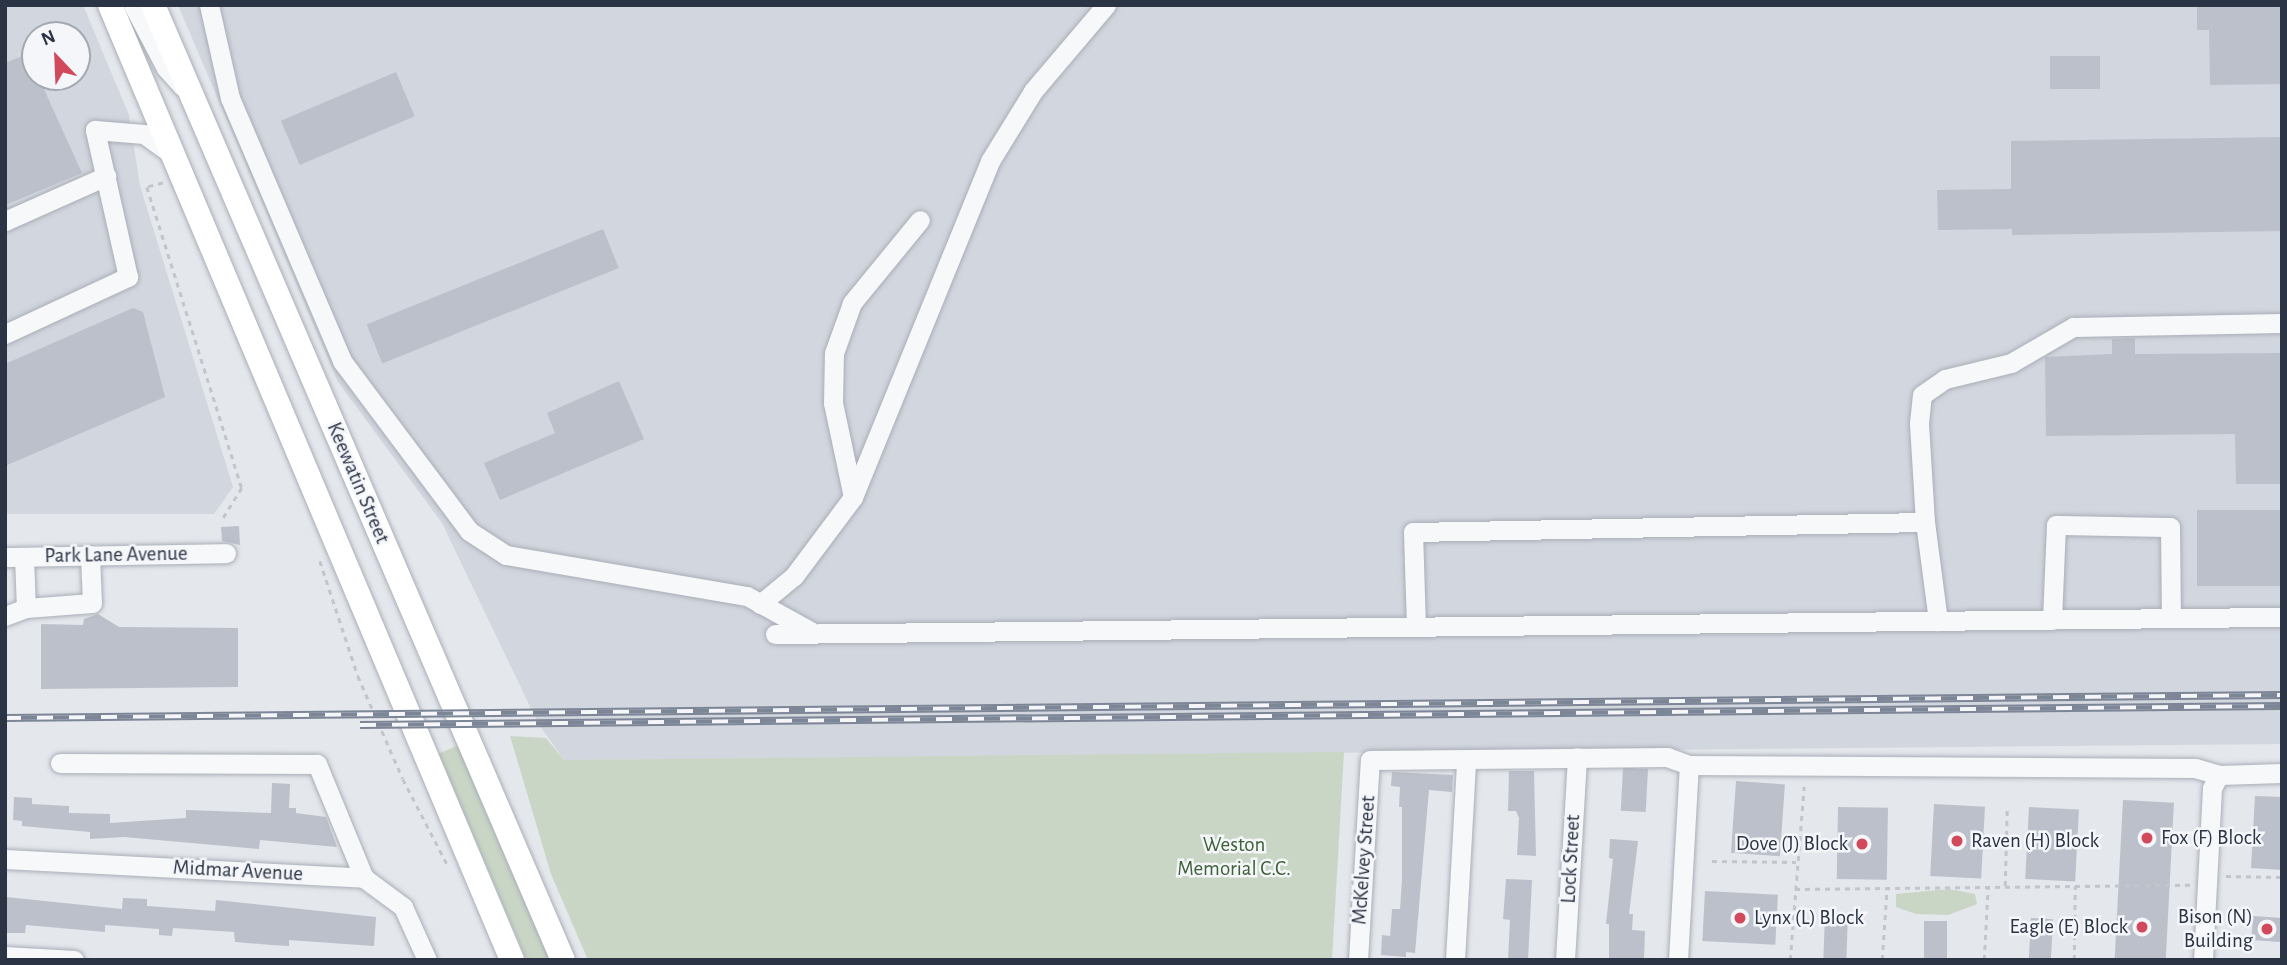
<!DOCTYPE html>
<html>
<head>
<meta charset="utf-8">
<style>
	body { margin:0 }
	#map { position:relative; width:2287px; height:965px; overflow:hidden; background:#e4e7ec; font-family:"Alegreya Sans",sans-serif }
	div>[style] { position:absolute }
	.built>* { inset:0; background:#d2d6de }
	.green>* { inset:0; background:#c9d6c5; transform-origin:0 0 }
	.building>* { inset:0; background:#bbc0ca; transform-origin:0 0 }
	.path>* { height:2.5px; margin-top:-1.25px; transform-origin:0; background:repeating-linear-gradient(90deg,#c2c5cb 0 5px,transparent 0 10px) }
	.roads { filter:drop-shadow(0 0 2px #a9aeb7) drop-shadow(0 0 2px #a9aeb7) }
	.minor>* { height:19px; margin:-9.5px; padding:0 9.5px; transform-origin:9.5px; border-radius:9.5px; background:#f7f8fa }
	.major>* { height:24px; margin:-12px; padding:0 12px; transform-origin:12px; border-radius:12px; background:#fff }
	.rail>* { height:8px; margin-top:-4px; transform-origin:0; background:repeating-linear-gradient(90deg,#f4f6f9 0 16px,#7d8696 0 32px); box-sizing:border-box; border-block:2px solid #7d8696 }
	.dots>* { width:19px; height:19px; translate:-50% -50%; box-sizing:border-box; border:4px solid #f4f6f9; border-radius:50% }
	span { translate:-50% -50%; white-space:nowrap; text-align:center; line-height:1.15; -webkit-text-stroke:5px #f4f6f9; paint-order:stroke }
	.street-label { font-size:21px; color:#2b3445 }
	.poi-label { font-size:21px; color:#2b3445 }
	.left { translate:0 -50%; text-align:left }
	.right { translate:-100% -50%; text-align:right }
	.park-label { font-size:21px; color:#3f6138 }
	.frame { position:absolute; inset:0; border:7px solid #2b3445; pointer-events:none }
	.north { position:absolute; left:21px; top:21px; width:70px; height:70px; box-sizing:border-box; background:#f4f6f9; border:2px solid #a4a8b1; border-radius:50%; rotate:337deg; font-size:19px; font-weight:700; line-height:28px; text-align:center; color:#2b3445 }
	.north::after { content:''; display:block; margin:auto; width:24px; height:32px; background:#d1495b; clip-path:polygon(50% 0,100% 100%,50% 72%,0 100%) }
</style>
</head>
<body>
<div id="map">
	<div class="built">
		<i style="clip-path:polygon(evenodd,5px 5px,83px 5px,129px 115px,140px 186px,233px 487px,214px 514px,5px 514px,5px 5px,35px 35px,77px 35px,77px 77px,35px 77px,35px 35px)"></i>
		<i style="clip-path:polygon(178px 5px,2282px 5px,2282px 744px,564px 760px,538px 723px,442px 523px,338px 382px)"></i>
	</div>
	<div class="green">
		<i style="clip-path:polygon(510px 736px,546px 738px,564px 760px,1344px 752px,1332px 960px,588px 960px,551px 874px)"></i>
		<i style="left:461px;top:744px;width:235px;height:24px;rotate:67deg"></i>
		<i style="clip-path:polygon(1949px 889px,1975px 894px,1977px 904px,1948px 915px,1916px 914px,1896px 907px,1896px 894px)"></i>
	</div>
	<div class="building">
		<i style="clip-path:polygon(2197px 5px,2282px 5px,2282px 84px,2210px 85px,2209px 30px,2197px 30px)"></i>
		<i style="clip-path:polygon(28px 54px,82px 173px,5px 205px,5px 63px)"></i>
		<i style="left:2050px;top:56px;width:50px;height:33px"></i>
		<i style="left:396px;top:72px;width:48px;height:125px;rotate:67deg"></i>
		<i style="clip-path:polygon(2282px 137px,2282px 231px,2012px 235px,2012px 229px,1938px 230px,1937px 190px,2011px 189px,2011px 141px)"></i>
		<i style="left:603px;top:229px;width:42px;height:255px;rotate:68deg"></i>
		<i style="clip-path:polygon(133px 308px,143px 312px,165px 397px,5px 466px,5px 364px)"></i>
		<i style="clip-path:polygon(2135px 338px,2135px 354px,2282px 353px,2282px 484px,2236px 484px,2235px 434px,2046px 436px,2045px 357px,2112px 354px,2112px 339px)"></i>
		<i style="clip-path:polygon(619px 381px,644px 439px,500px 500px,484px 463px,555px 433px,547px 413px)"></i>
		<i style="left:2282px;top:510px;width:76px;height:85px;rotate:90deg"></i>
		<i style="clip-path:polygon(239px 526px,240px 545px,222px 541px,221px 527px)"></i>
		<i style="clip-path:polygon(98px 614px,119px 627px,238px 628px,238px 687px,41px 689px,41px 624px,83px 625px,84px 619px)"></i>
		<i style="left:1648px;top:769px;width:43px;height:25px;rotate:93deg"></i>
		<i style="clip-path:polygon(1509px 771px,1534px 771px,1536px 856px,1517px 855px,1519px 818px,1516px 811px,1508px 811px)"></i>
		<i style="clip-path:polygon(1392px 772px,1453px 775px,1452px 792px,1429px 790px,1415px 953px,1406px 952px,1406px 957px,1381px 955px,1382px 935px,1390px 936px,1392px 909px,1400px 909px,1402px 880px,1402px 807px,1399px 807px,1400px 787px,1391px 786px)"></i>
		<i style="left:1736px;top:781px;width:49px;height:72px;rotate:4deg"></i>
		<i style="clip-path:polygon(272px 783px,290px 784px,289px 808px,296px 808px,296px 813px,326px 817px,337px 847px,260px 840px,259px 849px,124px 837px,90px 839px,90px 832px,22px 826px,22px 821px,13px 820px,14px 797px,32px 798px,32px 804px,69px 806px,69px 813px,110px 814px,110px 823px,186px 818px,186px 810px,271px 813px)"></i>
		<i style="clip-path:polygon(2255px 796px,2282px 797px,2282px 870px,2251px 868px)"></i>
		<i style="left:2123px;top:800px;width:51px;height:160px;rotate:3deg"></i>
		<i style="left:1934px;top:804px;width:51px;height:72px;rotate:3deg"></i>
		<i style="left:1838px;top:807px;width:50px;height:72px;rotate:1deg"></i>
		<i style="left:2029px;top:807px;width:50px;height:72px;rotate:3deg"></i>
		<i style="clip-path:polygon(1610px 839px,1638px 841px,1629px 914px,1633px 914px,1632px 930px,1645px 931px,1644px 960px,1609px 960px,1609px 924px,1606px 924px,1613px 859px,1609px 858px)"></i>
		<i style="clip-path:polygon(1506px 879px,1532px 880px,1528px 960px,1508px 960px,1510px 920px,1503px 919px)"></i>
		<i style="left:1705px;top:891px;width:73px;height:50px;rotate:3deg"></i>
		<i style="clip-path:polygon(6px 897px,122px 909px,123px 898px,147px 899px,147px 906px,215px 911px,216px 900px,376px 917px,374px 946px,289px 940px,289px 946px,272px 945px,235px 942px,234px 932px,173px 928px,172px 936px,159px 935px,159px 929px,105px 925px,105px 932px,26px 925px,25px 933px,5px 933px)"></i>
		<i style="left:1825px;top:913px;width:23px;height:47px;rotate:2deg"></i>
		<i style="left:2253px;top:916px;width:29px;height:24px;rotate:4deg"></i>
		<i style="left:2031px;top:918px;width:22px;height:42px;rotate:3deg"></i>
		<i style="left:1924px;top:921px;width:23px;height:39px"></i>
	</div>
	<div class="path">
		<i style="left:163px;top:183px;width:16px;rotate:166deg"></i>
		<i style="left:147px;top:187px;width:316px;rotate:72.5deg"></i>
		<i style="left:242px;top:488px;width:39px;rotate:122deg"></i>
		<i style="left:320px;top:561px;width:121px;rotate:71.7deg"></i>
		<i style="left:358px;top:676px;width:112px;rotate:66.4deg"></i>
		<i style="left:403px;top:779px;width:96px;rotate:62.6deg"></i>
		<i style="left:1712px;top:861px;width:84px;rotate:0.7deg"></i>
		<i style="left:2226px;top:876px;width:56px;rotate:1deg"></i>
		<i style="left:2005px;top:886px;width:78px;rotate:-88.5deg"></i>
		<i style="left:1795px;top:889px;width:395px;rotate:-0.6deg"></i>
		<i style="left:1790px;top:960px;width:174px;rotate:-85.4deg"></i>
		<i style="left:1882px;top:960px;width:73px;rotate:-86.1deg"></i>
		<i style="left:1984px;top:960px;width:73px;rotate:-86.9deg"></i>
		<i style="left:2074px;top:960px;width:74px;rotate:-89.2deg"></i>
	</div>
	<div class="roads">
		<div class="minor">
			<i style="left:133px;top:5px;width:71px;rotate:62.4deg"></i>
			<i style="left:166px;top:68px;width:25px;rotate:48deg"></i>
			<i style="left:209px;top:5px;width:95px;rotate:77.3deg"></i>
			<i style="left:230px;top:98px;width:286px;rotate:66.9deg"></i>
			<i style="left:342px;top:361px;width:212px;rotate:53.2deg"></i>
			<i style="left:469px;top:531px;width:44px;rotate:33deg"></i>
			<i style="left:506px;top:555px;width:244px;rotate:9.7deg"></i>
			<i style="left:747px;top:596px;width:74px;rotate:29deg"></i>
			<i style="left:5px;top:221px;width:111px;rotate:-24deg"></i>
			<i style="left:5px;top:334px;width:136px;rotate:-24.9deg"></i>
			<i style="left:128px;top:277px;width:151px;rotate:-102.7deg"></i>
			<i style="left:95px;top:130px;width:49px;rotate:4.7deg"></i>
			<i style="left:144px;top:134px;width:34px;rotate:36deg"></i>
			<i style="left:853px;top:497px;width:363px;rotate:-67.8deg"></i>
			<i style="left:990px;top:161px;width:82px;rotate:-58.4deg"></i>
			<i style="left:1033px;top:91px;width:113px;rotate:-49.7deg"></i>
			<i style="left:1925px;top:522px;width:99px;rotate:-93.5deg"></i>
			<i style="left:1919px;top:423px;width:28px;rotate:-84deg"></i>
			<i style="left:1922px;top:395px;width:28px;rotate:-35deg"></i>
			<i style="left:1945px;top:379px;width:68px;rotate:-13.6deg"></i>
			<i style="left:2011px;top:363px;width:72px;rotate:-30.1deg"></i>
			<i style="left:2073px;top:327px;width:209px;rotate:-1.1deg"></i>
			<i style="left:5px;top:557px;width:221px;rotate:-1deg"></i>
			<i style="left:24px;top:557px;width:51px;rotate:87.8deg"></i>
			<i style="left:26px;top:608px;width:66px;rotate:-4.3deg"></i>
			<i style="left:92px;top:603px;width:48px;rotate:-92.4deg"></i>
			<i style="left:760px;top:604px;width:44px;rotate:-39.5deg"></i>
			<i style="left:794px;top:576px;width:99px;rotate:-53.2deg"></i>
			<i style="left:853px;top:497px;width:96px;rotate:-102deg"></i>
			<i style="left:833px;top:403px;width:50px;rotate:-88.9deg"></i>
			<i style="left:834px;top:353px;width:53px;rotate:-70.2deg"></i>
			<i style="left:852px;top:303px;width:107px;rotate:-50.7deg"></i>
			<i style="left:5px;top:616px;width:22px;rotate:-21deg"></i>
			<i style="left:2052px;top:620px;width:95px;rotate:-87.6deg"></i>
			<i style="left:2056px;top:525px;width:114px;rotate:1deg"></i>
			<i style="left:2170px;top:527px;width:91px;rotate:89.4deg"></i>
			<i style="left:1416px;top:627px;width:95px;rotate:-91.8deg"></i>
			<i style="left:1413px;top:532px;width:512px;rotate:-1.12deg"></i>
			<i style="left:1925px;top:522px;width:100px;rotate:82.5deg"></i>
			<i style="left:775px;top:634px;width:1507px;rotate:-0.65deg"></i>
			<i style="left:60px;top:763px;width:257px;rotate:0.2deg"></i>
			<i style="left:317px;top:764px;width:123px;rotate:67.6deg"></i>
			<i style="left:5px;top:859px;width:360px;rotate:3deg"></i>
			<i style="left:364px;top:878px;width:49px;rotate:36.6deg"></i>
			<i style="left:403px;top:907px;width:58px;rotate:65.6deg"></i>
			<i style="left:5px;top:956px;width:69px;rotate:3.3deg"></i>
			<i style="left:1358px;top:960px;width:200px;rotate:-86.6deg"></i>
			<i style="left:1370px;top:760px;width:297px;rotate:-0.6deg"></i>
			<i style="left:1667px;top:757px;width:23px;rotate:20deg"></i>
			<i style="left:1689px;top:765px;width:506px;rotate:0.34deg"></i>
			<i style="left:2195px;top:768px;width:25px;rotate:16deg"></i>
			<i style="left:2219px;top:775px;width:63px;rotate:-1.8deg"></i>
			<i style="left:1455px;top:960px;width:199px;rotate:-86.8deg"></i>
			<i style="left:1565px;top:960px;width:203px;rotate:-86.6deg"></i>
			<i style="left:1678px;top:960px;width:195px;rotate:-86.8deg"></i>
			<i style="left:2203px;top:960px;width:172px;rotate:-87deg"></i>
			<i style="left:2212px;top:788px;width:15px;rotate:-62deg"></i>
		</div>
		<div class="major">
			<i style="left:110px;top:5px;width:1036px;rotate:67.17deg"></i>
			<i style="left:153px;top:5px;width:1039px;rotate:66.77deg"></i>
		</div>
	</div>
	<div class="rail">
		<i style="left:5px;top:718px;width:2277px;rotate:-0.58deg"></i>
		<i style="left:360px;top:725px;width:1922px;rotate:-0.57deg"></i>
	</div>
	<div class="dots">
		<i style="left:2147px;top:838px;background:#d1495b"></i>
		<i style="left:1957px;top:841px;background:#d1495b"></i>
		<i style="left:1862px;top:844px;background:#d1495b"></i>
		<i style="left:1740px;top:918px;background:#d1495b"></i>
		<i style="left:2142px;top:927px;background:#d1495b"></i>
		<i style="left:2267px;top:929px;background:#d1495b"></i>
	</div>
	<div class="street-label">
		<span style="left:358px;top:483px;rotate:67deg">Keewatin Street</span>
		<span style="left:116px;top:555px;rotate:-1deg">Park Lane Avenue</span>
		<span style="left:1571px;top:859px;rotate:-87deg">Lock Street</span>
		<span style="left:1364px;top:860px;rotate:-86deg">McKelvey Street</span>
		<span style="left:238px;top:871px;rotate:3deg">Midmar Avenue</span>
	</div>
	<div class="poi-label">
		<span class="left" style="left:2161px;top:838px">Fox (F) Block</span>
		<span class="left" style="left:1971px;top:841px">Raven (H) Block</span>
		<span class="right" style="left:1848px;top:844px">Dove (J) Block</span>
		<span class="right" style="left:2253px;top:929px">Bison (N)<br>Building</span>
		<span class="left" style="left:1754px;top:918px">Lynx (L) Block</span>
		<span class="right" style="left:2128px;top:927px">Eagle (E) Block</span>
	</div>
	<div class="park-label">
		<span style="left:1234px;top:857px">Weston<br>Memorial C.C.</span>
	</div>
	<div class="frame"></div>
	<div class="north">N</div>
</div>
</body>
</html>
